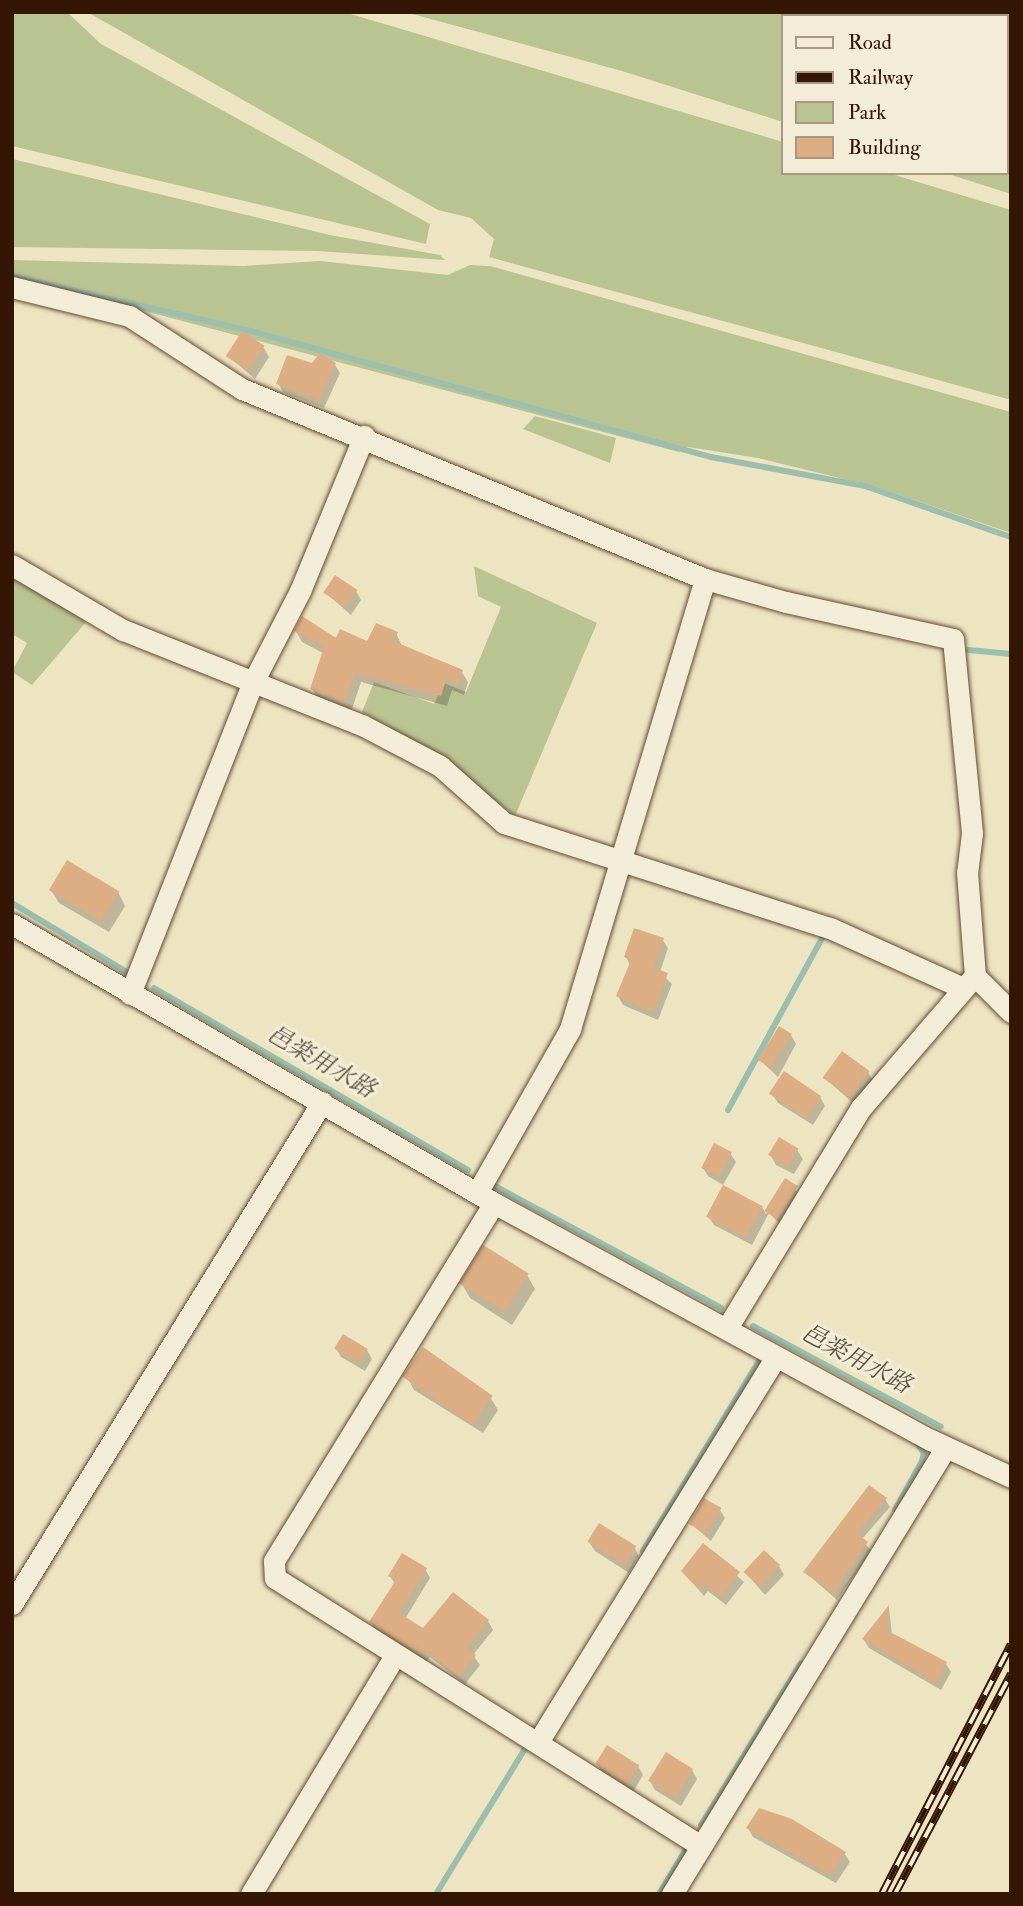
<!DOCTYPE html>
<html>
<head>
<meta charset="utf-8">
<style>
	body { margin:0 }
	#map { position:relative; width:1023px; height:1906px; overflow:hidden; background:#ede4c1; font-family:"IM FELL Double Pica","Noto Serif JP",serif }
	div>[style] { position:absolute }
	.green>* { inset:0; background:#bac492 }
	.shadow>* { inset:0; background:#0003 }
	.stream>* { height:6px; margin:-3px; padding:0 3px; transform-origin:3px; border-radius:3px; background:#9bbfac }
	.building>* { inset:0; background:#ddad84; transform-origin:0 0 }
	.roads { filter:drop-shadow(0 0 2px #624a34) drop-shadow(0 0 2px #624a34) }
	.street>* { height:21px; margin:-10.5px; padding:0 10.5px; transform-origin:10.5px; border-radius:10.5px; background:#f3edd7 }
	.rail>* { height:8px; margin-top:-4px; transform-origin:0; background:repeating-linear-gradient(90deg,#f3edd7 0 16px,#341605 0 32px); box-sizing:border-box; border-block:2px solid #341605 }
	span { translate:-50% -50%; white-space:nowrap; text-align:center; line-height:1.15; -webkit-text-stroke:6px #f3edd7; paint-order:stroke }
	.water-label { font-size:24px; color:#58513f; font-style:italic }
	.frame { position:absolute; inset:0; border:14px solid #341605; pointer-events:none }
	.legend { position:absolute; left:781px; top:14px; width:228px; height:161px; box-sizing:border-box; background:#f3edd7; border:2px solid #a79783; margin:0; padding:9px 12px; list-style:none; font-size:21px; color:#341605 }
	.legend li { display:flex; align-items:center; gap:14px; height:35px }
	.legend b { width:35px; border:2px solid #a79783 }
</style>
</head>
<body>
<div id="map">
	<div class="green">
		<i style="clip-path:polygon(12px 12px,67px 12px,101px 44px,430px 224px,426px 244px,12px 146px)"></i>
		<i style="clip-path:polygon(87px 12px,344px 12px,783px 142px,783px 173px,888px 173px,1011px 210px,1011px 400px,489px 257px,494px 239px,471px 218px,438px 210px)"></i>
		<i style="clip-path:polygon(405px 12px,1011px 12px,1011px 194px,945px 173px,1007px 173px,1007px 16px,783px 16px,783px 122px,622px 71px)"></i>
		<i style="clip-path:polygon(12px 159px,330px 235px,440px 255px,445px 260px,318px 251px,12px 247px)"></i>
		<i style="clip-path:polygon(12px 260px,244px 266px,320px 261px,448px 275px,470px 265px,490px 266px,1011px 412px,1011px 533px,876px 487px,758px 458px,688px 447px,679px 452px,12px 276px)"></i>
		<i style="clip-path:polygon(535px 416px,616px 438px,610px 463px,523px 429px)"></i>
		<i style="clip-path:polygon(474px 566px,597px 623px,515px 816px,440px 756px,362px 712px,374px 682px,434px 704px,444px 683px,466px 692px,501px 607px,478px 596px)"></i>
		<i style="clip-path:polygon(12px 575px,86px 622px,32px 685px,12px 672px,27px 643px,12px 634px)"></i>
	</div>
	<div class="shadow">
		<i style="clip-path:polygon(264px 348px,269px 357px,255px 379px,228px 356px)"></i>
		<i style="clip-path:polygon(313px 365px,335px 365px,340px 373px,324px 408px,283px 392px,278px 383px)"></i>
		<i style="clip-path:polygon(356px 591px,361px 600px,351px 615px,326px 593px)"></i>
		<i style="clip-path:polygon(296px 631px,368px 643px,396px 633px,402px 646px,461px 671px,468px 682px,464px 695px,452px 690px,447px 706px,361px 682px,351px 712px,319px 700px,312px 689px,323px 653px,302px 642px)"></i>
		<i style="clip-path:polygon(51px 890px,118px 892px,125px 906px,109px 932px,59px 903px)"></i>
		<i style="clip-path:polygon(662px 939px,668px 948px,660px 972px,672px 984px,658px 1020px,623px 1005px,618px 996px,630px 965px,626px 957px)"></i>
		<i style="clip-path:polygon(791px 1035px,796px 1044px,778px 1077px,761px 1061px)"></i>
		<i style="clip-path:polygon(868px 1072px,873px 1081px,855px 1105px,825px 1078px)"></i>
		<i style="clip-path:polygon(772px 1094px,820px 1097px,825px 1106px,813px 1125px,778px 1103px)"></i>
		<i style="clip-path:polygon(797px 1150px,803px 1159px,794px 1174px,776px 1165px,771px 1156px)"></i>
		<i style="clip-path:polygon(730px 1153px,736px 1162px,723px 1185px,708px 1176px,703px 1168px)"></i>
		<i style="clip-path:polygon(785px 1181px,802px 1196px,783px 1227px,769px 1213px,752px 1245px,714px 1225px,709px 1217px,762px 1207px,766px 1214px)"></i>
		<i style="clip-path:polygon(527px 1275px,535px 1289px,512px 1325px,470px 1298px,462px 1284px)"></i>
		<i style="clip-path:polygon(336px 1348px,367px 1350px,372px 1359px,365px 1371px,341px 1357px)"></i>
		<i style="clip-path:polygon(424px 1349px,490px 1397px,498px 1410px,483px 1433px,414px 1390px,407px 1377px)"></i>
		<i style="clip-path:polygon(885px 1499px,890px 1507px,862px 1539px,871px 1551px,837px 1600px,805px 1572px)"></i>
		<i style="clip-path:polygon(720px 1510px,725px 1518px,711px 1541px,690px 1523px)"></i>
		<i style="clip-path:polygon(589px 1542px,634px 1547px,639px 1556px,629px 1573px,595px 1551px)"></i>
		<i style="clip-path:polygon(703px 1545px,744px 1582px,726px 1605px,708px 1591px,704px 1596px,683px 1571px)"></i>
		<i style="clip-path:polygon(779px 1566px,784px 1575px,765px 1595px,745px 1572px)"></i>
		<i style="clip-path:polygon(425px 1569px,430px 1578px,405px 1619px,424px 1631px,488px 1621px,493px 1630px,473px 1655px,480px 1665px,465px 1684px,430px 1657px,427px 1662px,376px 1631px,371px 1622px,395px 1584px,390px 1576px)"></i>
		<i style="clip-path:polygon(889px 1608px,892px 1635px,946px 1664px,951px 1672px,941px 1690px,869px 1648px,864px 1640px)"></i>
		<i style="clip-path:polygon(597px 1763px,638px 1766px,643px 1775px,633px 1792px,602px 1772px)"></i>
		<i style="clip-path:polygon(692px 1770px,697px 1779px,681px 1806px,655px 1790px,650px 1781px)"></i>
		<i style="clip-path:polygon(748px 1828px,844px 1853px,850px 1862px,836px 1883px,753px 1837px)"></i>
	</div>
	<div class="stream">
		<i style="left:12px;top:276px;width:248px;rotate:13deg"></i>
		<i style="left:254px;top:332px;width:474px;rotate:15.3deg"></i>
		<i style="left:711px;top:457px;width:157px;rotate:10.7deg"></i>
		<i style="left:865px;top:486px;width:155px;rotate:19.3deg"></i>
		<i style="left:969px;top:650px;width:42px;rotate:5.4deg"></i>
		<i style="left:12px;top:903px;width:132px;rotate:31deg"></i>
		<i style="left:154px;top:988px;width:363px;rotate:30.1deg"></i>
		<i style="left:728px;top:1110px;width:200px;rotate:-61.3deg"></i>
		<i style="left:493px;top:1185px;width:259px;rotate:28.3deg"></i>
		<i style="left:753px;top:1326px;width:213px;rotate:28.2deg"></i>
		<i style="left:895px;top:1510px;width:56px;rotate:-61.1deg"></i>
		<i style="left:922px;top:1461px;width:8px;rotate:-76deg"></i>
		<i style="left:924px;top:1453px;width:12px;rotate:-125deg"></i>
		<i style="left:643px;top:1551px;width:225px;rotate:-58.6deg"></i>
		<i style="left:701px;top:1825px;width:190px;rotate:-58.3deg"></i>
		<i style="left:436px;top:1894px;width:170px;rotate:-58.5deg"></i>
		<i style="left:659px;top:1894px;width:52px;rotate:-59deg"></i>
	</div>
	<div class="building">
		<i style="left:242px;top:331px;width:27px;height:30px;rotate:33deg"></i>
		<i style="clip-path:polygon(320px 353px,336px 363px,319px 400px,276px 384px,287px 355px,312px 363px)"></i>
		<i style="left:335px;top:575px;width:27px;height:21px;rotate:34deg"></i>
		<i style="clip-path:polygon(302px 616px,336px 638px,340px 629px,367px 641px,376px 623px,398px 632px,393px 641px,463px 670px,458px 686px,446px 680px,441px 696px,355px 673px,345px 702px,310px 689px,324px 647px,294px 631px)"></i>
		<i style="left:67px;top:860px;width:61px;height:35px;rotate:31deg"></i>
		<i style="clip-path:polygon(634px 928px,664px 938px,654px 968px,668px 973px,653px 1012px,616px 996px,631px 960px,624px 957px)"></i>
		<i style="left:779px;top:1026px;width:15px;height:40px;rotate:32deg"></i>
		<i style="left:842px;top:1051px;width:34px;height:33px;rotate:36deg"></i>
		<i style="left:784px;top:1071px;width:45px;height:27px;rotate:34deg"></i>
		<i style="left:779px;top:1137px;width:23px;height:21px;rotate:31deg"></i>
		<i style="left:714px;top:1143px;width:20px;height:28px;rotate:27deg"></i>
		<i style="left:785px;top:1178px;width:15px;height:39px;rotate:32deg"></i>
		<i style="left:723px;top:1185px;width:45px;height:36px;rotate:28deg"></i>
		<i style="left:483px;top:1245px;width:54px;height:45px;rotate:32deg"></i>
		<i style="left:343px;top:1334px;width:29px;height:17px;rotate:31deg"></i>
		<i style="left:423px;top:1347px;width:85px;height:36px;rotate:35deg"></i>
		<i style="clip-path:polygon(869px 1485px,887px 1498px,857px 1533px,868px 1542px,833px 1593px,803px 1572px)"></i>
		<i style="left:704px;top:1498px;width:20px;height:30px;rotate:30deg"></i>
		<i style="left:599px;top:1523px;width:44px;height:22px;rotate:32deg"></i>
		<i style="clip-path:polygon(703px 1543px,740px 1572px,721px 1597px,702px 1583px,698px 1589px,681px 1571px)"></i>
		<i style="left:764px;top:1550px;width:22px;height:30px;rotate:43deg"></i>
		<i style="clip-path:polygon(402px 1553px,427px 1568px,399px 1613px,423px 1628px,453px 1592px,489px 1620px,467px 1648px,476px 1655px,459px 1677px,424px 1650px,421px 1655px,369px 1622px,396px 1580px,388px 1576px)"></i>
		<i style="clip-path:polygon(889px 1605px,888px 1631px,947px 1662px,936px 1683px,862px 1639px)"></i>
		<i style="left:607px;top:1745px;width:38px;height:22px;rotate:32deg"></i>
		<i style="left:666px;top:1752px;width:32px;height:34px;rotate:32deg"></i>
		<i style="clip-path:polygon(759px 1808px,792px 1819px,846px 1852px,830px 1875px,746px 1828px)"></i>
	</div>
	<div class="roads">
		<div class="street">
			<i style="left:12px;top:287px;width:121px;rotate:13.9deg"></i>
			<i style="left:129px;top:316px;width:135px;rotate:32.9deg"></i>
			<i style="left:242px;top:389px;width:500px;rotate:22.31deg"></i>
			<i style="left:705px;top:579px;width:84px;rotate:15.9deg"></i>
			<i style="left:786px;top:602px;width:171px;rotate:12.5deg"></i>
			<i style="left:953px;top:639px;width:195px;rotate:84.4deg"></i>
			<i style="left:972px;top:833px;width:39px;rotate:97deg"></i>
			<i style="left:967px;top:872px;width:104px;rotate:85.6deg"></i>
			<i style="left:975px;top:976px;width:51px;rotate:45deg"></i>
			<i style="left:12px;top:565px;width:129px;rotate:30.4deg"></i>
			<i style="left:123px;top:630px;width:257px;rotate:21.7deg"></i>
			<i style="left:362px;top:725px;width:88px;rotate:27.7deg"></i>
			<i style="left:440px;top:766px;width:86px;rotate:41.7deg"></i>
			<i style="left:504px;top:823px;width:342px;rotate:17.9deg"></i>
			<i style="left:830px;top:928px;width:146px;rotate:24.3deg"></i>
			<i style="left:12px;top:924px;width:557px;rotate:30.06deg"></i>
			<i style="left:494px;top:1203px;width:497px;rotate:28.5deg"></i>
			<i style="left:931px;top:1440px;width:88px;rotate:24.8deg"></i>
			<i style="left:130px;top:994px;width:333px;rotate:-68.5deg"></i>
			<i style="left:252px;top:684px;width:105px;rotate:-62.7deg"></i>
			<i style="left:300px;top:591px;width:168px;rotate:-67.6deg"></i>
			<i style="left:477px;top:1193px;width:189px;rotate:-60.4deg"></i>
			<i style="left:570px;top:1029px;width:470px;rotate:-73.3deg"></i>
			<i style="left:494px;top:1203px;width:420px;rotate:121.6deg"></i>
			<i style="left:274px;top:1561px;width:17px;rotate:87deg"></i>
			<i style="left:275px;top:1578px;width:503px;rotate:32.17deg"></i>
			<i style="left:727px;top:1328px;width:258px;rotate:-58.7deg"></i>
			<i style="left:861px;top:1108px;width:170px;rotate:-49.3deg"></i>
			<i style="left:12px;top:1604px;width:590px;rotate:-58.3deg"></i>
			<i style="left:538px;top:1742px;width:453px;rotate:-58.3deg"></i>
			<i style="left:251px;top:1894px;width:279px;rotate:-58.9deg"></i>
			<i style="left:672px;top:1894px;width:524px;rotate:-58.49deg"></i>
		</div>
	</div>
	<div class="rail">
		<i style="left:882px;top:1894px;width:281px;rotate:-62.7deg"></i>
		<i style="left:895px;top:1894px;width:249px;rotate:-62.2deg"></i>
	</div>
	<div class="water-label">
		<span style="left:321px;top:1062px;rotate:30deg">邑楽用水路</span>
		<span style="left:856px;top:1359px;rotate:28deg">邑楽用水路</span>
	</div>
	<div class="frame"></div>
	<ul class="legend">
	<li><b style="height:9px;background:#f3edd7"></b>Road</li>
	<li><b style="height:9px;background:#341605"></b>Railway</li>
	<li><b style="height:19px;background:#bac492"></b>Park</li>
	<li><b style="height:19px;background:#ddad84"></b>Building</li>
	</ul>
</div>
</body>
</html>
